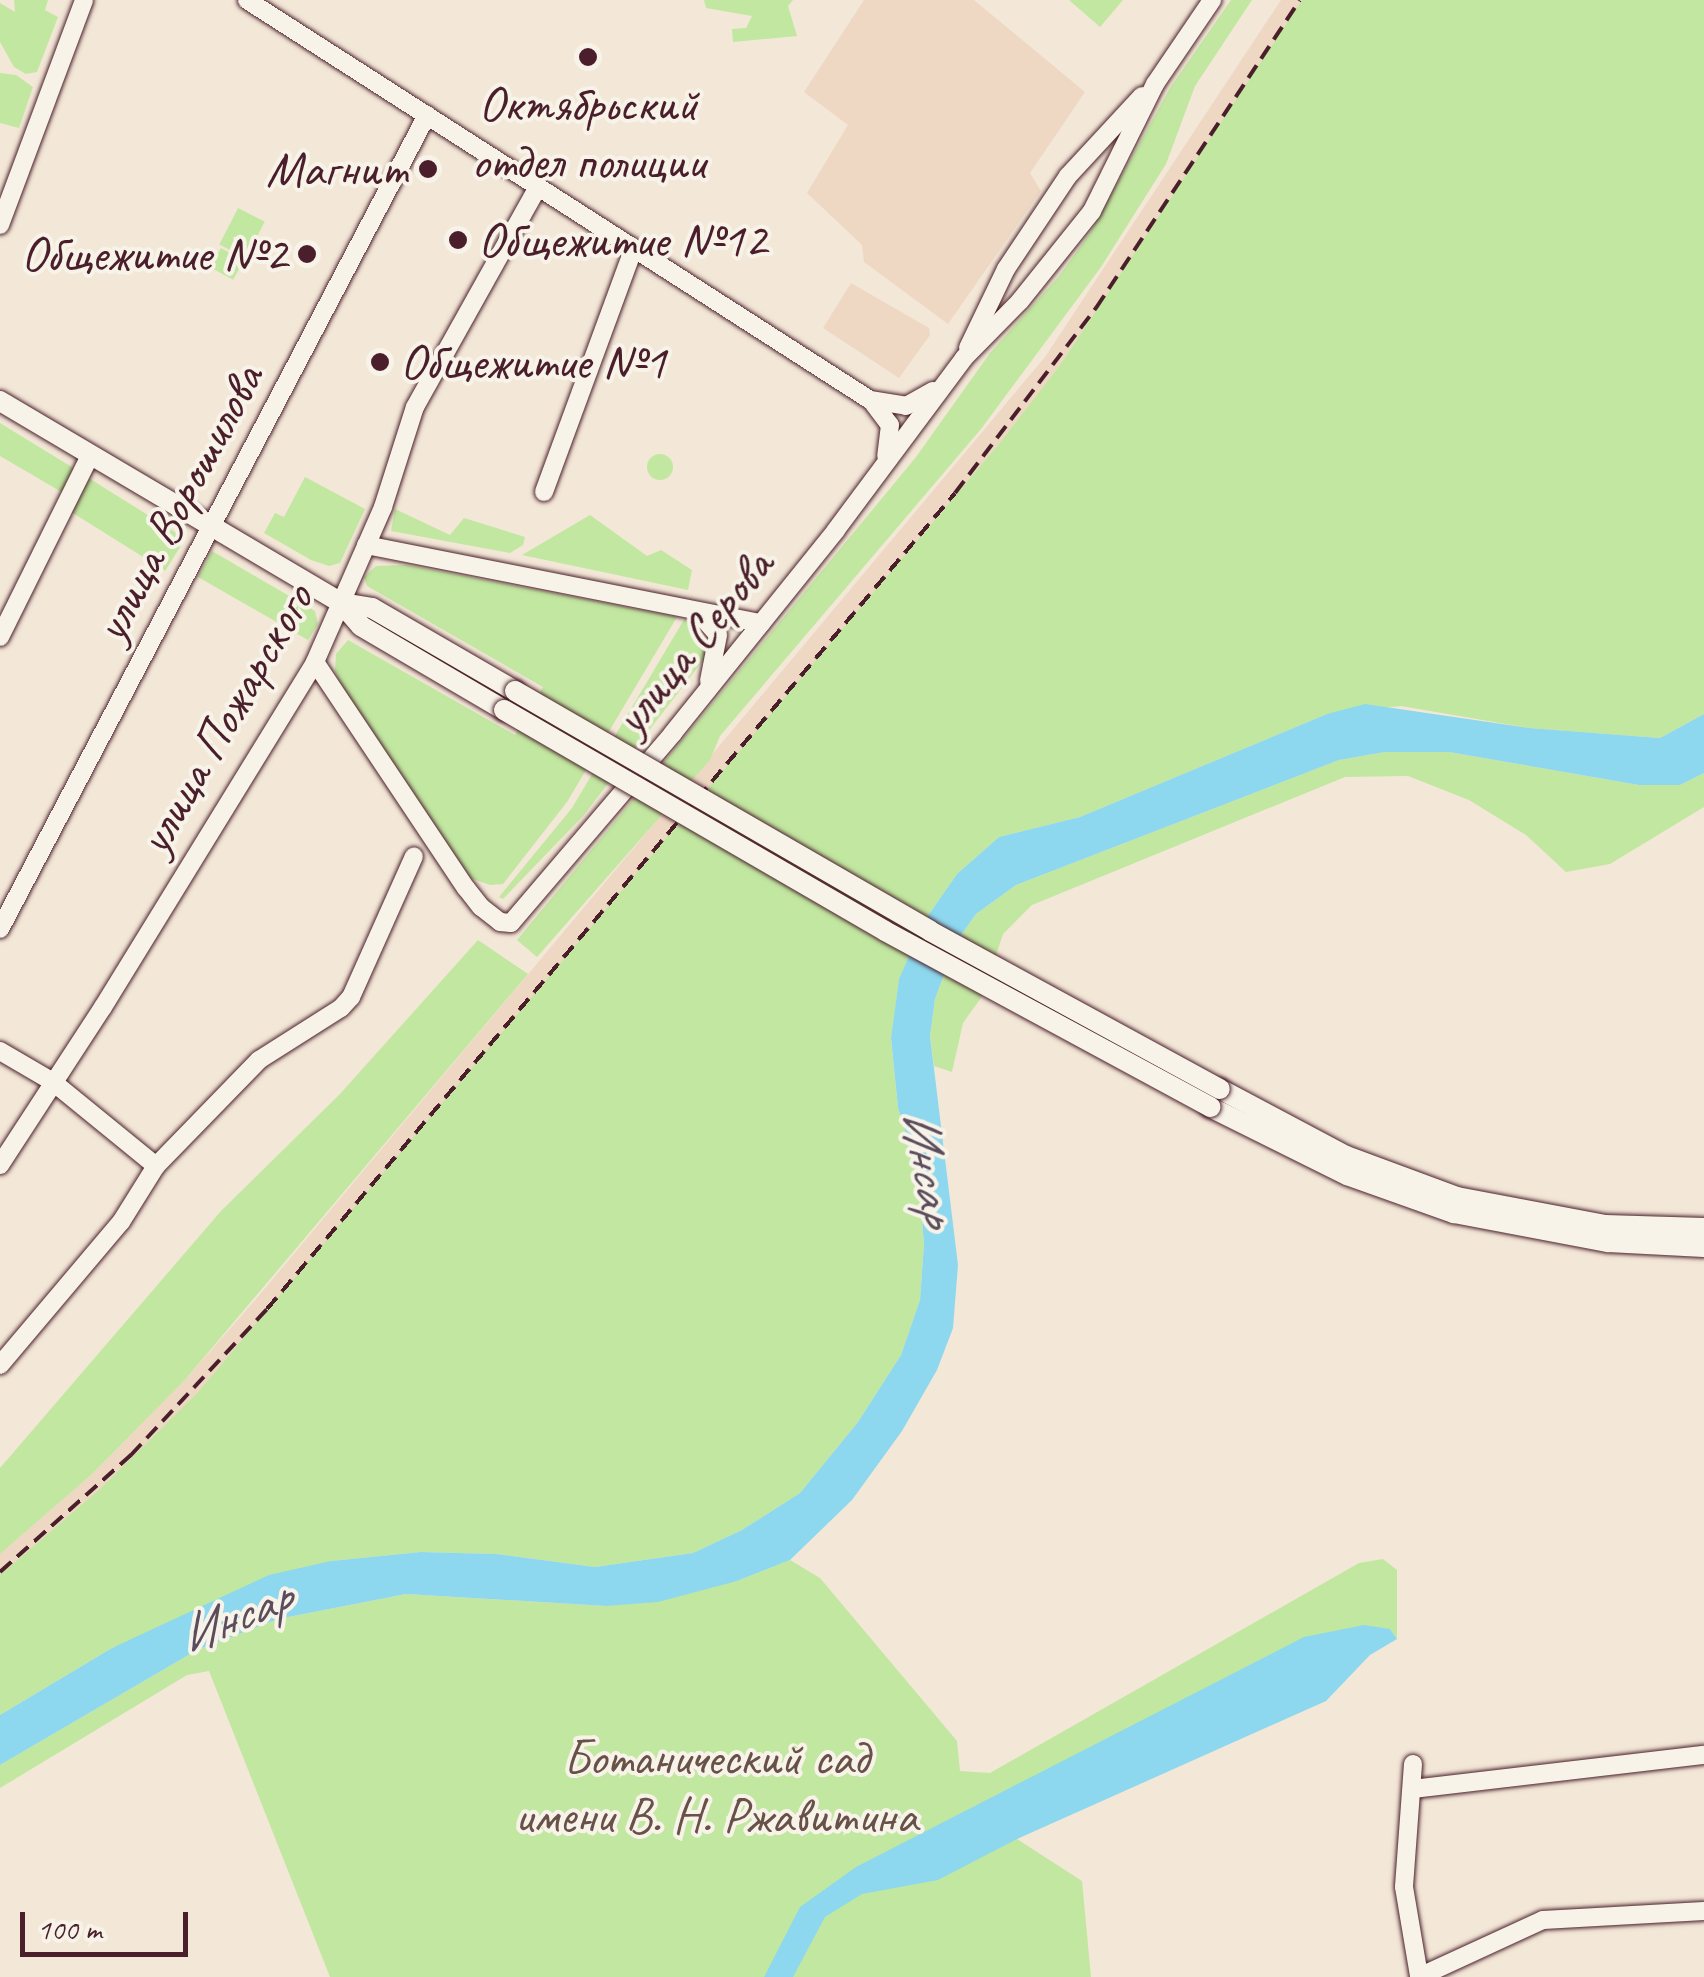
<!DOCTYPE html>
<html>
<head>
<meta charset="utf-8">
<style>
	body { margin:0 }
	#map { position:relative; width:1704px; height:1977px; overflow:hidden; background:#f3e7d7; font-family:Caveat,sans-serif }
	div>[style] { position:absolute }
	.built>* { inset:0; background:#eed8c3 }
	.green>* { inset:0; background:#c2e7a1; transform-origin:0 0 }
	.round { border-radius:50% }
	.water>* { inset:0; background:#8dd8ee }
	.roads { filter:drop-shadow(0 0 2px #4a1f2b) drop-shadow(0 0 2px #4a1f2b) }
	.minor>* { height:18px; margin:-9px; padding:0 9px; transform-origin:9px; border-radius:9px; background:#f7f3e8 }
	.major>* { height:20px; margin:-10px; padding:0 10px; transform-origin:10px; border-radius:10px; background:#f7f3e8 }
	.rail>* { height:4px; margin-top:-2px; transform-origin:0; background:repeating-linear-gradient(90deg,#4a1f2b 0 15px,transparent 0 23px) }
	.bridges { filter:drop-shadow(0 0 2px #4a1f2b) drop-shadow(0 0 2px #4a1f2b) }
	.major-bridge>* { height:20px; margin:-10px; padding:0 10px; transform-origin:10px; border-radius:10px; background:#f7f3e8 }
	.dots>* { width:28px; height:28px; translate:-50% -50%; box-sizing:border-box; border:5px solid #f7f3e8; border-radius:50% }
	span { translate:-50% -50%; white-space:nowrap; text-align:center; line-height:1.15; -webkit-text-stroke:8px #f7f3e8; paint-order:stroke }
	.poi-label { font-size:50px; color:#4a1f2b }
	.right { translate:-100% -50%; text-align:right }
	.left { translate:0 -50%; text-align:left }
	.street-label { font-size:50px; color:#4a1f2b }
	.park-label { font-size:50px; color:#685148 }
	.water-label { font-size:52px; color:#5b4d5c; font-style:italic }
	.scale { position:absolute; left:20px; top:1912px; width:168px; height:45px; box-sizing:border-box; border:5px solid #4a1f2b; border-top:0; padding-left:12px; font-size:30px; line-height:35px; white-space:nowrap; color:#4a1f2b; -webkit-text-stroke:8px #f7f3e8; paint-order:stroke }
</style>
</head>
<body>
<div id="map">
	<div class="built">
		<i style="clip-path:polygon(864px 0,974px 0,1085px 92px,1030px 173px,1041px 191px,948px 324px,864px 262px,862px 245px,807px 193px,848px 125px,804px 92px)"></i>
		<i style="clip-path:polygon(1281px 0,1302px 0,1060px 365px,998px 445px,198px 1392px,101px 1488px,0 1575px,0 1554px,91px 1475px,184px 1381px,256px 1299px,1045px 357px)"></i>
		<i style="clip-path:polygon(851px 283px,929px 328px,930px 335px,899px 378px,823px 328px)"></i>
	</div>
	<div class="green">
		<i style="clip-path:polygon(14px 0,48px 0,45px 10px,58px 17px,37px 72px,26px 74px,14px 67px,0 42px,0 3px,15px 12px)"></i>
		<i style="clip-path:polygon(704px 0,793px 0,788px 6px,797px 36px,733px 42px,732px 29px,746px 28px,752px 16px,706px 8px)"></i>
		<i style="clip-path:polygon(1069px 0,1123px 0,1100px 27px)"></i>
		<i style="clip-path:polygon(1231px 0,1252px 0,1195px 86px,1166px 164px,1101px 267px,981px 429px,720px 736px,710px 760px,537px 957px,517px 940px,916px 457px,990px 353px,1059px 276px,1090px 233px,1170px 88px)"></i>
		<i style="clip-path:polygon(1302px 0,1704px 0,1704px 714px,1660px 738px,1529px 728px,1401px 706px,1327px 714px,1080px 817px,999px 837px,957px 874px,925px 920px,899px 980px,891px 1039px,898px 1108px,918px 1172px,924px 1244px,920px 1300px,901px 1355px,858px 1422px,800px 1493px,742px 1530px,693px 1553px,595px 1567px,496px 1554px,421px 1552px,331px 1561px,112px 1648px,0 1715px,0 1575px,101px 1488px,198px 1392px,998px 445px,1060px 365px)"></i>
		<i style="clip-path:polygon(0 73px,16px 75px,33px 87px,19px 128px,0 123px)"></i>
		<i style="left:238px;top:208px;width:30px;height:41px;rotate:27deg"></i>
		<i style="left:221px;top:248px;width:26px;height:22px;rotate:29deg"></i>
		<i style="clip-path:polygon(0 423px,75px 469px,65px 494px,0 456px)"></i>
		<i class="round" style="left:647px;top:454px;width:26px;height:26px"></i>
		<i style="left:87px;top:477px;width:116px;height:38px;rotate:32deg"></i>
		<i style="clip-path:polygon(305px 477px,365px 509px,340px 563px,329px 566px,311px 560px,264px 533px,275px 513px,284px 517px)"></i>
		<i style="clip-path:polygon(395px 509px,450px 535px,464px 518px,525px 537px,523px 545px,510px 553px,391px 531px)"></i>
		<i style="clip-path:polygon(590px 515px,647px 556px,661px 550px,692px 570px,688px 590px,522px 555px)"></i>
		<i style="clip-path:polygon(212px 551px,315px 611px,318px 624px,308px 640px,198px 577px)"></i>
		<i style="clip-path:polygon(407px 565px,677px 617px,567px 802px,503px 884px,490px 885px,470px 878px,345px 693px,335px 671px,336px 654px,348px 640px,515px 735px,543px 687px,367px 586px,364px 577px,376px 566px)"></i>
		<i style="clip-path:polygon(685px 618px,711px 644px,704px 659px,583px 816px,503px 899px,499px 897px,572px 808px)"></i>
		<i style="clip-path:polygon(1385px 752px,1449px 752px,1639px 785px,1680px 785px,1704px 773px,1704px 807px,1610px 864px,1566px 872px,1526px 835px,1469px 800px,1408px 776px,1345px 777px,1032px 905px,1003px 934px,983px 995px,963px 1023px,952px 1072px,934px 1066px,930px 1036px,935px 999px,956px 942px,976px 914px,1016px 885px,1339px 760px)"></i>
		<i style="clip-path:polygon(478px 940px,528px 974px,184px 1381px,91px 1475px,0 1554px,0 1468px,221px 1211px,340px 1094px)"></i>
		<i style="clip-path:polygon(1383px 1559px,1397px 1570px,1397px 1639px,1390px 1629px,1017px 1839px,1082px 1881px,1091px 1977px,330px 1977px,209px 1671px,187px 1675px,0 1788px,0 1765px,197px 1650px,278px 1619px,406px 1594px,606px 1606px,737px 1581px,790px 1560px,820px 1578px,957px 1741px,960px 1771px,990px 1773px,1359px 1563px)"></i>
	</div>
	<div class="water">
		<i style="clip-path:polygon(1365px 704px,1529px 728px,1660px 738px,1704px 714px,1704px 773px,1680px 785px,1639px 785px,1449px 752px,1385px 752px,1339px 760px,1016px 885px,976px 914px,956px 942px,935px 999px,930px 1036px,958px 1265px,953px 1328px,937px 1370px,902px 1431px,852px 1500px,790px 1560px,737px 1581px,658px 1602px,606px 1606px,406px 1594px,278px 1619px,197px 1650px,0 1765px,0 1715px,112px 1648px,269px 1575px,331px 1561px,421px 1552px,496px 1554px,595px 1567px,693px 1553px,742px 1530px,800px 1493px,858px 1422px,901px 1355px,920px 1300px,924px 1244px,918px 1172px,898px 1108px,891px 1038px,899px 979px,925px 920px,957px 874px,999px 837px,1080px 817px,1327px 714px)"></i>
		<i style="clip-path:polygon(1364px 1625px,1390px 1629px,1397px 1639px,1370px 1655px,1326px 1701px,1017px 1839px,938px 1880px,862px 1894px,825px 1917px,793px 1977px,764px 1977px,800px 1907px,856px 1867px,1304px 1637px)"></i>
	</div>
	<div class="roads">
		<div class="minor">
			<i style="left:247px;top:0;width:740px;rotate:32.7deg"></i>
			<i style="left:870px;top:400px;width:36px;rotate:9deg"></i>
			<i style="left:906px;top:406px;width:31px;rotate:-29deg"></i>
			<i style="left:0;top:225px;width:240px;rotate:-69.5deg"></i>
			<i style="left:968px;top:348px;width:88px;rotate:-64.3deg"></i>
			<i style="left:1006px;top:269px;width:112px;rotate:-56.3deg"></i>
			<i style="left:1068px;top:176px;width:109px;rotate:-47.2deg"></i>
			<i style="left:874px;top:404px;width:26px;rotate:53deg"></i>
			<i style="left:890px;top:425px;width:31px;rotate:97deg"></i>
			<i style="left:544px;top:492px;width:258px;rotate:-69.8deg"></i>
			<i style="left:366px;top:545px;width:403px;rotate:11.2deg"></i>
			<i style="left:698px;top:612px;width:30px;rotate:49deg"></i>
			<i style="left:718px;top:635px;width:47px;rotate:101.1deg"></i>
			<i style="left:0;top:637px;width:202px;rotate:-63.6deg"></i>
			<i style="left:315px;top:662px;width:272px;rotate:56.3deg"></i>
			<i style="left:466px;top:888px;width:24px;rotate:52deg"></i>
			<i style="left:481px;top:907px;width:24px;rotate:38deg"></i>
			<i style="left:500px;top:922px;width:11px;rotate:5deg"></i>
			<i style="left:511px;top:923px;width:250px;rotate:-49.5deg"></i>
			<i style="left:673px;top:733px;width:260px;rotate:-51.2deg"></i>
			<i style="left:836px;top:530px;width:214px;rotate:-53.3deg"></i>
			<i style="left:964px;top:358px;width:80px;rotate:-45.5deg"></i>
			<i style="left:1020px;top:301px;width:115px;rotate:-51.3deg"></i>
			<i style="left:1092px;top:211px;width:142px;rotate:-63.6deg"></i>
			<i style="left:1155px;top:84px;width:102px;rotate:-55.8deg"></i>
			<i style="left:0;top:929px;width:919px;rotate:-62.32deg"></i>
			<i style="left:0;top:1051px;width:61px;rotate:30.3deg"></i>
			<i style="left:53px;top:1082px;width:133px;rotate:39.2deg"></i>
			<i style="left:0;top:1165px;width:189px;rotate:-56.9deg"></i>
			<i style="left:103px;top:1007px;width:405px;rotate:-58.4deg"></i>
			<i style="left:315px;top:662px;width:169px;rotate:-66.3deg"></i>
			<i style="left:383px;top:507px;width:105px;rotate:-72.3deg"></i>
			<i style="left:415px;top:407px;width:252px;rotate:-60.8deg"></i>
			<i style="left:0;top:1365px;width:187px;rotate:-49.8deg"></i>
			<i style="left:121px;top:1222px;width:66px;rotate:-58deg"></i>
			<i style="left:156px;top:1166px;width:148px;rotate:-45.8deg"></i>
			<i style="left:259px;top:1060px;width:97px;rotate:-32.4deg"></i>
			<i style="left:341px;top:1008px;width:15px;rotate:-48deg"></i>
			<i style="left:351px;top:997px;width:154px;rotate:-65.9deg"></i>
			<i style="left:1413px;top:1764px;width:123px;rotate:94.2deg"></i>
			<i style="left:1404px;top:1887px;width:90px;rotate:80.4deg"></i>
			<i style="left:1413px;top:1789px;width:293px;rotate:-6.7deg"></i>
			<i style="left:1419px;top:1977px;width:136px;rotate:-24.7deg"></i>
			<i style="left:1543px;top:1920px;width:161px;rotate:-3.2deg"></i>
		</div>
		<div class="major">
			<i style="left:0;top:401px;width:396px;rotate:30.6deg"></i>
			<i style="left:341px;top:603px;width:30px;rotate:49deg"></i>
			<i style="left:361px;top:626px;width:166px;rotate:30.4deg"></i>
			<i style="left:341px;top:603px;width:31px;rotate:9deg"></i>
			<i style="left:372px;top:608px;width:165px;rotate:30.1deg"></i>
			<i style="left:1220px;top:1089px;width:143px;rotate:28deg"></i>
			<i style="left:1346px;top:1156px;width:118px;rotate:20.3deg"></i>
			<i style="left:1457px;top:1197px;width:151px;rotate:10.7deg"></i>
			<i style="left:1605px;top:1225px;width:99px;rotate:1.7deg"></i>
			<i style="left:1210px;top:1107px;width:153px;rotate:26.4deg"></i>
			<i style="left:1347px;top:1175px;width:114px;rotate:19.6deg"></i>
			<i style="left:1454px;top:1213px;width:157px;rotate:10.7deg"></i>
			<i style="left:1608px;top:1242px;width:96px;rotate:3deg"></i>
		</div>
	</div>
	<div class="rail">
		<i style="left:0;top:1572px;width:176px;rotate:-41.8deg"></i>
		<i style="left:131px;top:1455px;width:200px;rotate:-47deg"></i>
		<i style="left:267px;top:1309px;width:1067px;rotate:-49.86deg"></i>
		<i style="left:955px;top:493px;width:233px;rotate:-52.7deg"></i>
		<i style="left:1096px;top:308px;width:369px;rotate:-56.5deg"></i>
	</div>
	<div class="bridges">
		<div class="major-bridge">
			<i style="left:515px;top:691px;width:479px;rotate:30deg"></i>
			<i style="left:930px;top:931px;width:330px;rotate:28.6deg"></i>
			<i style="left:504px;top:710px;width:440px;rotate:30.1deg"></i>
			<i style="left:885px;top:931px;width:370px;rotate:28.4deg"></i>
		</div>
	</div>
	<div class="dots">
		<i style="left:588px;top:57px;background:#4a1f2b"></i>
		<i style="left:428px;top:169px;background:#4a1f2b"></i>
		<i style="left:458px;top:240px;background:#4a1f2b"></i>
		<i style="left:307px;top:254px;background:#4a1f2b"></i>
		<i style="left:380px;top:362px;background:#4a1f2b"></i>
	</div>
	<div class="poi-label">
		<span style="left:588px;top:132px">Октябрьский<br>отдел полиции</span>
		<span class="right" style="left:408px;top:169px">Магнит</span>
		<span class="left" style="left:478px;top:240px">Общежитие №12</span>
		<span class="right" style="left:287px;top:254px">Общежитие №2</span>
		<span class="left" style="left:400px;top:362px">Общежитие №1</span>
	</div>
	<div class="street-label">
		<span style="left:178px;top:503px;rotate:-62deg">улица Ворошилова</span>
		<span style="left:693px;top:642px;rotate:-51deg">улица Серова</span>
		<span style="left:225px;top:719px;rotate:-60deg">улица Пожарского</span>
	</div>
	<div class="park-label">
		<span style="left:716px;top:1786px">Ботанический сад<br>имени В. Н. Ржавитина</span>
	</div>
	<div class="water-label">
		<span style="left:928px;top:1167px;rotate:80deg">Инсар</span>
		<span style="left:235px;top:1617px;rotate:-22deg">Инсар</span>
	</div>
	<div class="scale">100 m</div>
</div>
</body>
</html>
